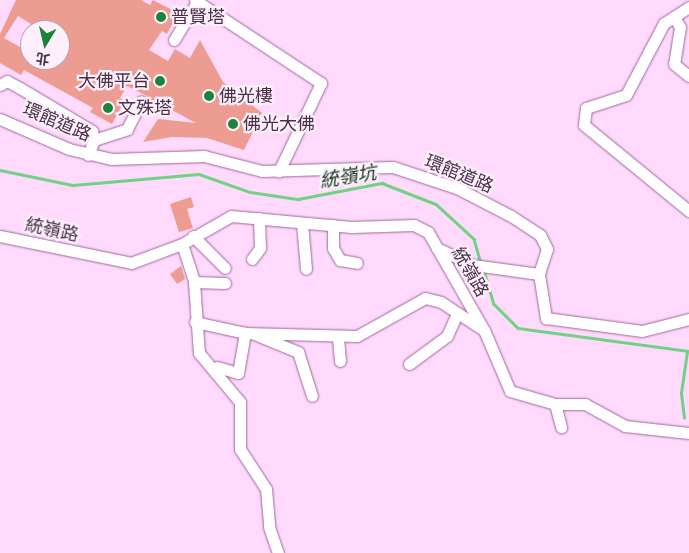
<!DOCTYPE html>
<html>
<head>
<meta charset="utf-8">
<style>
	body { margin:0 }
	#map { position:relative; width:689px; height:553px; overflow:hidden; background:#ffdafc; font-family:"Public Sans","Noto Sans TC",sans-serif }
	div>[style] { position:absolute }
	.stream>* { height:2.5px; margin:-1.25px; padding:0 1.25px; transform-origin:1.25px; border-radius:1.25px; background:#72d283 }
	.building>* { inset:0; background:#ed9c91 }
	.roads { filter:drop-shadow(0 0 1px #9e689c) drop-shadow(0 0 1px #9e689c) }
	.minor>* { height:11px; margin:-5.5px; padding:0 5.5px; transform-origin:5.5px; border-radius:5.5px; background:#fff }
	.dots>* { width:14px; height:14px; translate:-50% -50%; box-sizing:border-box; border:2px solid #fdf0fc; border-radius:50% }
	span { translate:-50% -50%; white-space:nowrap; text-align:center; line-height:1.15; -webkit-text-stroke:4.5px #fdf0fc; paint-order:stroke }
	.poi-label { font-size:18px; color:#483047 }
	.left { translate:0 -50%; text-align:left }
	.right { translate:-100% -50%; text-align:right }
	.street-label { font-size:18px; color:#483047 }
	.water-label { font-size:19px; color:#143b1c; font-style:italic }
	.north { position:absolute; left:20px; top:20px; width:50px; height:50px; box-sizing:border-box; background:#fdf0fc; border:1px solid #b5a3b4; border-radius:50%; rotate:189deg; font-size:14px; font-weight:700; line-height:20px; text-align:center; color:#483047 }
	.north::after { content:''; display:block; margin:auto; width:18px; height:22px; background:#1a8439; clip-path:polygon(50% 0,100% 100%,50% 72%,0 100%) }
</style>
</head>
<body>
<div id="map">
	<div class="stream">
		<i style="left:0;top:170px;width:75px;rotate:11.6deg"></i>
		<i style="left:73px;top:185px;width:126px;rotate:-5deg"></i>
		<i style="left:199px;top:174px;width:54px;rotate:19.4deg"></i>
		<i style="left:250px;top:192px;width:49px;rotate:8.3deg"></i>
		<i style="left:298px;top:199px;width:86px;rotate:-10.8deg"></i>
		<i style="left:382px;top:183px;width:58px;rotate:21.3deg"></i>
		<i style="left:436px;top:204px;width:52px;rotate:42.6deg"></i>
		<i style="left:474px;top:239px;width:25px;rotate:74deg"></i>
		<i style="left:484px;top:270px;width:35px;rotate:74deg"></i>
		<i style="left:494px;top:304px;width:34px;rotate:45deg"></i>
		<i style="left:518px;top:328px;width:173px;rotate:7.7deg"></i>
		<i style="left:684px;top:418px;width:25px;rotate:-97deg"></i>
		<i style="left:681px;top:393px;width:41px;rotate:-81.7deg"></i>
	</div>
	<div class="building">
		<i style="clip-path:polygon(evenodd,16px 0,141px 0,150px 5px,153px 0,178px 13px,167px 34px,162px 31px,149px 50px,168px 61px,175px 49px,190px 58px,200px 40px,223px 82px,262px 113px,244px 150px,207px 138px,172px 137px,143px 142px,158px 119px,196px 123px,155px 101px,149px 111px,147px 96px,127px 86px,120px 98px,125px 100px,112px 124px,90px 112px,93px 108px,24px 70px,21px 75px,0 63px,0 34px,16px 0,18px 16px,31px 24px,20px 47px,4px 38px,18px 16px,16px 0,30px 30px,60px 30px,60px 60px,30px 60px,30px 30px)"></i>
		<i style="clip-path:polygon(191px 197px,194px 207px,187px 209px,193px 228px,179px 232px,170px 204px)"></i>
		<i style="clip-path:polygon(181px 266px,185px 279px,177px 284px,170px 274px)"></i>
	</div>
	<div class="roads">
		<div class="minor">
			<i style="left:195px;top:0;width:151px;rotate:33.4deg"></i>
			<i style="left:321px;top:83px;width:98px;rotate:115.5deg"></i>
			<i style="left:689px;top:7px;width:30px;rotate:147deg"></i>
			<i style="left:664px;top:23px;width:81px;rotate:117.8deg"></i>
			<i style="left:626px;top:95px;width:42px;rotate:162deg"></i>
			<i style="left:586px;top:108px;width:17px;rotate:97deg"></i>
			<i style="left:584px;top:125px;width:136px;rotate:39.3deg"></i>
			<i style="left:674px;top:17px;width:12px;rotate:59deg"></i>
			<i style="left:680px;top:27px;width:37px;rotate:99deg"></i>
			<i style="left:674px;top:64px;width:19px;rotate:39deg"></i>
			<i style="left:174px;top:40px;width:44px;rotate:-58.8deg"></i>
			<i style="left:0;top:85px;width:8px;rotate:-30deg"></i>
			<i style="left:7px;top:81px;width:15px;rotate:28deg"></i>
			<i style="left:20px;top:88px;width:84px;rotate:30.8deg"></i>
			<i style="left:92px;top:131px;width:9px;rotate:77deg"></i>
			<i style="left:94px;top:140px;width:16px;rotate:112deg"></i>
			<i style="left:0;top:119px;width:75px;rotate:23.5deg"></i>
			<i style="left:69px;top:149px;width:43px;rotate:13.4deg"></i>
			<i style="left:111px;top:159px;width:93px;rotate:-1.8deg"></i>
			<i style="left:204px;top:156px;width:60px;rotate:14.5deg"></i>
			<i style="left:262px;top:171px;width:131px;rotate:-1.7deg"></i>
			<i style="left:393px;top:167px;width:67px;rotate:18.2deg"></i>
			<i style="left:457px;top:188px;width:61px;rotate:27.4deg"></i>
			<i style="left:511px;top:216px;width:35px;rotate:33deg"></i>
			<i style="left:540px;top:235px;width:16px;rotate:63deg"></i>
			<i style="left:547px;top:249px;width:26px;rotate:108deg"></i>
			<i style="left:539px;top:274px;width:67px;rotate:-172.2deg"></i>
			<i style="left:473px;top:265px;width:40px;rotate:-155deg"></i>
			<i style="left:94px;top:140px;width:35px;rotate:-18deg"></i>
			<i style="left:127px;top:129px;width:31px;rotate:-63deg"></i>
			<i style="left:302px;top:223px;width:46px;rotate:85deg"></i>
			<i style="left:333px;top:225px;width:23px;rotate:90deg"></i>
			<i style="left:333px;top:248px;width:14px;rotate:60deg"></i>
			<i style="left:340px;top:260px;width:17px;rotate:10deg"></i>
			<i style="left:0;top:236px;width:134px;rotate:11.6deg"></i>
			<i style="left:131px;top:263px;width:54px;rotate:-20.4deg"></i>
			<i style="left:182px;top:244px;width:56px;rotate:-29.7deg"></i>
			<i style="left:231px;top:216px;width:121px;rotate:5.2deg"></i>
			<i style="left:352px;top:227px;width:62px;rotate:-1.8deg"></i>
			<i style="left:414px;top:225px;width:16px;rotate:27deg"></i>
			<i style="left:428px;top:232px;width:113px;rotate:60.3deg"></i>
			<i style="left:484px;top:330px;width:66px;rotate:66.9deg"></i>
			<i style="left:510px;top:391px;width:47px;rotate:16.1deg"></i>
			<i style="left:555px;top:404px;width:30px"></i>
			<i style="left:585px;top:404px;width:46px;rotate:28.8deg"></i>
			<i style="left:625px;top:426px;width:64px;rotate:6.2deg"></i>
			<i style="left:193px;top:236px;width:45px;rotate:45deg"></i>
			<i style="left:182px;top:244px;width:40px;rotate:72deg"></i>
			<i style="left:194px;top:282px;width:71px;rotate:86deg"></i>
			<i style="left:199px;top:353px;width:64px;rotate:50.1deg"></i>
			<i style="left:240px;top:402px;width:47px;rotate:90deg"></i>
			<i style="left:240px;top:449px;width:48px;rotate:57deg"></i>
			<i style="left:266px;top:489px;width:38px;rotate:85deg"></i>
			<i style="left:269px;top:527px;width:28px;rotate:71deg"></i>
			<i style="left:252px;top:259px;width:14px;rotate:-54deg"></i>
			<i style="left:260px;top:248px;width:30px;rotate:-92deg"></i>
			<i style="left:539px;top:274px;width:45px;rotate:81deg"></i>
			<i style="left:546px;top:318px;width:97px;rotate:7.7deg"></i>
			<i style="left:642px;top:331px;width:49px;rotate:-14.3deg"></i>
			<i style="left:194px;top:282px;width:31px;rotate:2deg"></i>
			<i style="left:195px;top:322px;width:51px;rotate:12.4deg"></i>
			<i style="left:254px;top:334px;width:48px;rotate:22.2deg"></i>
			<i style="left:298px;top:352px;width:46px;rotate:72.3deg"></i>
			<i style="left:338px;top:338px;width:23px;rotate:85deg"></i>
			<i style="left:409px;top:364px;width:47px;rotate:-36.4deg"></i>
			<i style="left:447px;top:336px;width:24px;rotate:-66deg"></i>
			<i style="left:217px;top:367px;width:22px;rotate:16deg"></i>
			<i style="left:238px;top:373px;width:41px;rotate:-80.1deg"></i>
			<i style="left:245px;top:333px;width:112px;rotate:1.5deg"></i>
			<i style="left:357px;top:336px;width:78px;rotate:-29.2deg"></i>
			<i style="left:425px;top:298px;width:16px;rotate:14deg"></i>
			<i style="left:441px;top:302px;width:49px;rotate:33.4deg"></i>
			<i style="left:555px;top:404px;width:24px;rotate:75deg"></i>
		</div>
	</div>
	<div class="dots">
		<i style="left:161px;top:17px;background:#1a8439"></i>
		<i style="left:160px;top:81px;background:#1a8439"></i>
		<i style="left:209px;top:96px;background:#1a8439"></i>
		<i style="left:108px;top:108px;background:#1a8439"></i>
		<i style="left:233px;top:124px;background:#1a8439"></i>
	</div>
	<div class="poi-label">
		<span class="left" style="left:171px;top:17px">普賢塔</span>
		<span class="right" style="left:150px;top:81px">大佛平台</span>
		<span class="left" style="left:219px;top:96px">佛光樓</span>
		<span class="left" style="left:118px;top:108px">文殊塔</span>
		<span class="left" style="left:243px;top:124px">佛光大佛</span>
	</div>
	<div class="street-label">
		<span style="left:57px;top:122px;rotate:23deg">環館道路</span>
		<span style="left:459px;top:174px;rotate:22deg">環館道路</span>
		<span style="left:52px;top:230px;rotate:12deg">統嶺路</span>
		<span style="left:470px;top:272px;rotate:60deg">統嶺路</span>
	</div>
	<div class="water-label">
		<span style="left:348px;top:177px;rotate:-9deg">統嶺坑</span>
	</div>
	<div class="north">北</div>
</div>
</body>
</html>
